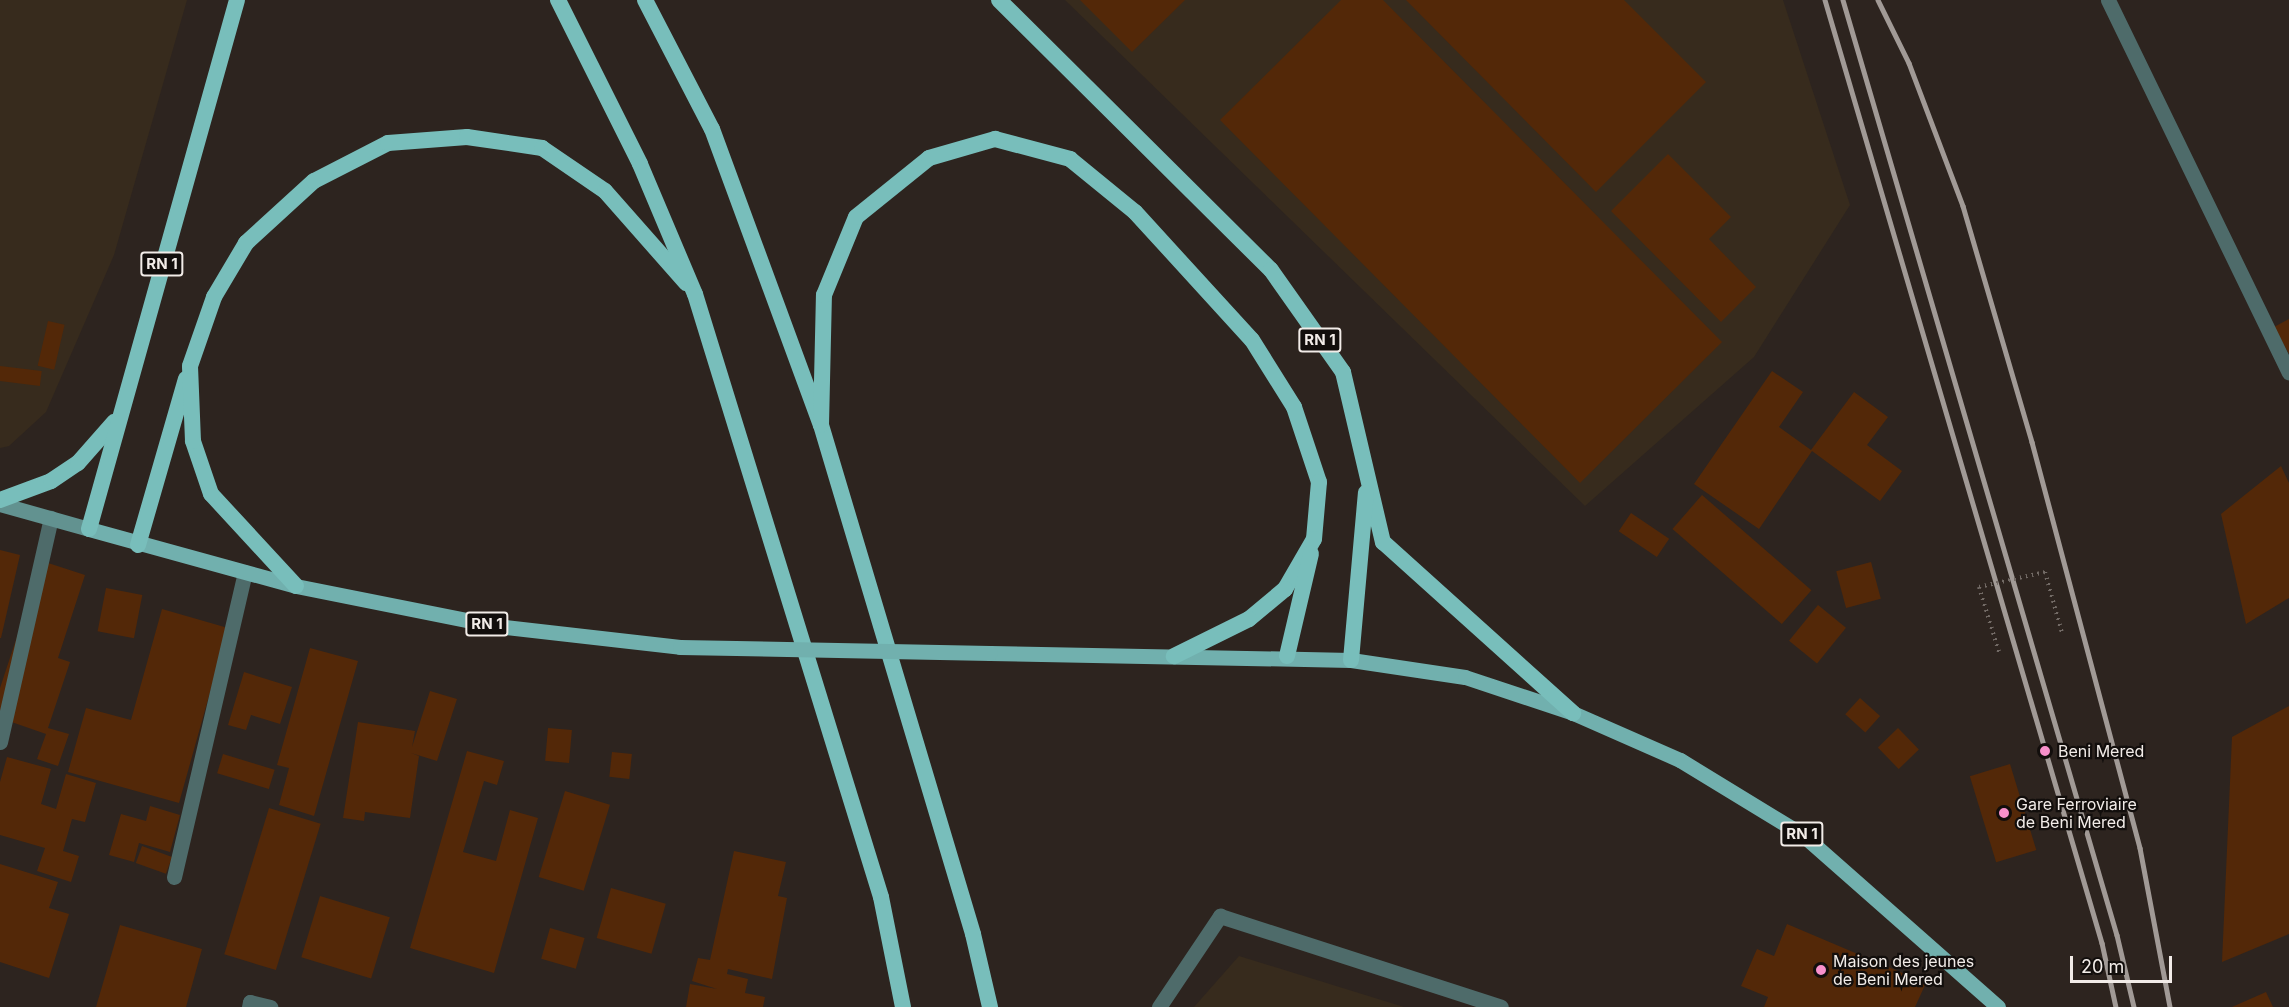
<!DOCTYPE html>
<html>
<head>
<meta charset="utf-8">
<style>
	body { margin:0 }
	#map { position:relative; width:2289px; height:1007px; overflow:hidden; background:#2d241f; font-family:Inter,sans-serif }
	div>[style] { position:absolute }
	.industrial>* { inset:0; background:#372b1d }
	.building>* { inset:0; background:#532808; transform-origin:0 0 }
	.path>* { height:4px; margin-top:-2px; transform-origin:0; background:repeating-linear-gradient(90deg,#726a65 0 1.5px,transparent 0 6px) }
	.minor>* { height:15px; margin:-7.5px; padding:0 7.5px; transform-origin:7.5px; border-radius:7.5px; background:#4e6b6a }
	.secondary>* { height:15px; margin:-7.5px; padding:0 7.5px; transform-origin:7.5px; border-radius:7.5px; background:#629290 }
	.primary>* { height:15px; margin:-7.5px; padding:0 7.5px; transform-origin:7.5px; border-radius:7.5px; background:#71b0ae }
	.trunk>* { height:16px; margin:-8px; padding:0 8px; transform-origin:8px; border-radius:8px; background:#78bebb }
	.rail>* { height:4.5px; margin:-2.25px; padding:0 2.25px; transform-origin:2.25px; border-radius:2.25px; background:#a19a96 }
	.path-bridge>* { height:4px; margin-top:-2px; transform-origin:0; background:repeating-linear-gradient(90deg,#726a65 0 1.5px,transparent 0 6px) }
	.primary-bridge>* { height:15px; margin:-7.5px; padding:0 7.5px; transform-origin:7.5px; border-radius:7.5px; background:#71b0ae }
	.dots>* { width:16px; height:16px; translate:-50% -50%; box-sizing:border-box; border:3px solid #120e0c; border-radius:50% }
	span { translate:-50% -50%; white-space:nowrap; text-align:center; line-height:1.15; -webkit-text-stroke:4.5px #120e0c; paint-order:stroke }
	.shield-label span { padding:2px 4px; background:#120e0c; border:2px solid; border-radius:4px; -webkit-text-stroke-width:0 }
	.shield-label { font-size:15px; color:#f2ece8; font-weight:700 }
	.poi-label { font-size:16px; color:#f2ece8 }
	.left { translate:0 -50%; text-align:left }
	.scale { position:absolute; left:2070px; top:956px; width:102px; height:27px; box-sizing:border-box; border:3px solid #f2ece8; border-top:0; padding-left:8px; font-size:18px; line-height:21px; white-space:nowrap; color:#f2ece8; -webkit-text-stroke:4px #120e0c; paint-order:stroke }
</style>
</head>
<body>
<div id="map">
	<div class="industrial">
		<i style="clip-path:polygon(0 0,187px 0,114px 255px,46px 412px,9px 446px,0 448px)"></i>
		<i style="clip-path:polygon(1065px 0,1783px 0,1850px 205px,1754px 357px,1585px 506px)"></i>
		<i style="clip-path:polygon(1239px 956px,1404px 1007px,1194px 1007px)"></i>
	</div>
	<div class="building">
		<i style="clip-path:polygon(1080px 0,1185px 0,1132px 52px)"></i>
		<i style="clip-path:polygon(1341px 0,1383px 0,1722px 342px,1580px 483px,1220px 120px)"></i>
		<i style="clip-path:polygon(1406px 0,1624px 0,1706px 82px,1596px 192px)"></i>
		<i style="clip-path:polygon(1668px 154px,1731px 217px,1709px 239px,1756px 287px,1721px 322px,1611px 211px)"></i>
		<i style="clip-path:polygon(2289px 319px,2289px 354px,2274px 327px)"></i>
		<i style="left:48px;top:321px;width:17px;height:46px;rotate:13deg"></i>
		<i style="left:0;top:366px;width:42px;height:15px;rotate:7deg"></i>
		<i style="clip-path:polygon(1772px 371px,1803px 392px,1779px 427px,1811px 450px,1854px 392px,1888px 417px,1867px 445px,1902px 471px,1880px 501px,1812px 451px,1759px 529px,1694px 484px)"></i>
		<i style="clip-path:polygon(2281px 466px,2289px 483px,2289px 598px,2246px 624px,2221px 514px)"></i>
		<i style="left:1702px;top:495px;width:145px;height:45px;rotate:41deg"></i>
		<i style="left:1631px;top:513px;width:46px;height:22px;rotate:34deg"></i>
		<i style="clip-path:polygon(0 550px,20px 555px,1px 638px,0 638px)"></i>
		<i style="clip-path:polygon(42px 561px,85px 575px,58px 658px,70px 662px,48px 728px,69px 734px,58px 766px,37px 759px,46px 734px,0 718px,0 688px)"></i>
		<i style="left:1871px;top:562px;width:38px;height:36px;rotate:75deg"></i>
		<i style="left:106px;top:588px;width:37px;height:44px;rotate:11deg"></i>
		<i style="left:1818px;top:605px;width:36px;height:46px;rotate:39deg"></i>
		<i style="clip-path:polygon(162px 609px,228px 628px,179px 803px,68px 772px,86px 708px,131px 720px)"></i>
		<i style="clip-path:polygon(310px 648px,358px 661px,314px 816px,279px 805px,289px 768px,277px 765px)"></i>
		<i style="clip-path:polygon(244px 672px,292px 687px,280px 724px,251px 715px,246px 730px,228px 725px)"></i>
		<i style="clip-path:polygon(430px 691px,457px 699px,437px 761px,411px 753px,419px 756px,410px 818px,365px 812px,364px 821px,343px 818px,358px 722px,415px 731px,412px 747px)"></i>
		<i style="left:1860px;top:698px;width:27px;height:22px;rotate:42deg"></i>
		<i style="clip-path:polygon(2289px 706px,2289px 934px,2222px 962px,2232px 737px)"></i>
		<i style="left:548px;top:728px;width:24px;height:33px;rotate:5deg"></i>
		<i style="left:1898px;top:728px;width:30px;height:28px;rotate:46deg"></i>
		<i style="clip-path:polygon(467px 751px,504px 761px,497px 785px,484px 781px,463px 852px,496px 861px,510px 810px,538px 818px,494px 973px,410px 948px)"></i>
		<i style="left:612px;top:752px;width:20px;height:25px;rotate:6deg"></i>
		<i style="left:223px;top:754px;width:54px;height:20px;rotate:17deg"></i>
		<i style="clip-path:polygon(7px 757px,51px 769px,41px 804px,56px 809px,66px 774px,96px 783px,85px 822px,72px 819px,63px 851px,79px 856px,71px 882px,37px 871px,45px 848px,0 835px,0 782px)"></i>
		<i style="left:2010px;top:764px;width:90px;height:42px;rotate:73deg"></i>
		<i style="left:565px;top:791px;width:47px;height:90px;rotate:17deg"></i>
		<i style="clip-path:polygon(150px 806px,180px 815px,170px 852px,139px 843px,134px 862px,109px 855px,121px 814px,146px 821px)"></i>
		<i style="left:269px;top:808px;width:54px;height:153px;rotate:17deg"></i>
		<i style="left:142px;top:846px;width:32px;height:18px;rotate:20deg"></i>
		<i style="clip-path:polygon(734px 851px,786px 862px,778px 896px,787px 898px,772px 979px,728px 969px,727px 974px,748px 979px,745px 993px,765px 997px,763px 1007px,686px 1007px,690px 984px,717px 989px,692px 981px,698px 958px,710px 960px)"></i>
		<i style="clip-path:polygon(0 864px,58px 882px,49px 908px,69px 914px,49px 978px,0 962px)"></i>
		<i style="left:611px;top:888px;width:57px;height:52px;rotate:16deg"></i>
		<i style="left:320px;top:896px;width:73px;height:64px;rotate:17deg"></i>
		<i style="clip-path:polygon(1787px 924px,1926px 983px,1915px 1007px,1764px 1007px,1768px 997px,1741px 986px,1757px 949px,1774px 956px)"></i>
		<i style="clip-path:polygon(120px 925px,202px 949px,186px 1007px,96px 1007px)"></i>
		<i style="left:550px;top:928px;width:36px;height:32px;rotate:16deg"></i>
		<i style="clip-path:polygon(2266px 992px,2273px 1007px,2232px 1007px)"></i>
	</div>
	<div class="path">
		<i style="left:2045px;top:572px;width:63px;rotate:74.4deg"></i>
		<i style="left:1979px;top:587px;width:68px;rotate:72.9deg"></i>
	</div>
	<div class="minor">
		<i style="left:2108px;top:0;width:414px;rotate:64.1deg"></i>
		<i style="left:0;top:742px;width:230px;rotate:-77.2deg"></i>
		<i style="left:174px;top:877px;width:313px;rotate:-76.9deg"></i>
		<i style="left:249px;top:1007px;width:5px;rotate:-79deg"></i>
		<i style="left:250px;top:1002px;width:21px;rotate:14deg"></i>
		<i style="left:1159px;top:1007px;width:110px;rotate:-56.2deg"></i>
		<i style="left:1220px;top:916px;width:295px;rotate:17.9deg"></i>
	</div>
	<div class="secondary">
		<i style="left:0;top:504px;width:92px;rotate:15.7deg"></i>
	</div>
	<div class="primary">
		<i style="left:89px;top:529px;width:215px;rotate:15.4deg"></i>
		<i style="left:296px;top:586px;width:205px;rotate:11.3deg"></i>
		<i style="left:497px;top:626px;width:184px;rotate:6.5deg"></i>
		<i style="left:990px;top:653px;width:361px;rotate:1.1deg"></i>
		<i style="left:1351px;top:660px;width:115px;rotate:8.5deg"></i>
		<i style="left:1465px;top:677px;width:114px;rotate:18.4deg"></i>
		<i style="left:1573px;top:713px;width:117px;rotate:23.7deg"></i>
		<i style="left:1680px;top:760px;width:144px;rotate:31.4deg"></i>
		<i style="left:1803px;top:835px;width:260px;rotate:41.4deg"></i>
	</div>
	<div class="trunk">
		<i style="left:558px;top:0;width:183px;rotate:63.4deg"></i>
		<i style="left:640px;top:164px;width:141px;rotate:67.1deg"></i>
		<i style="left:695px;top:294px;width:631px;rotate:72.86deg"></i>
		<i style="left:881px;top:897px;width:112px;rotate:78.7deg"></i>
		<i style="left:645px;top:0;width:145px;rotate:62.6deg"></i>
		<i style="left:712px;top:129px;width:315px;rotate:69.8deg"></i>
		<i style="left:821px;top:425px;width:531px;rotate:73.37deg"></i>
		<i style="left:973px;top:934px;width:75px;rotate:76.9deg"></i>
		<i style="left:999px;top:0;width:383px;rotate:44.8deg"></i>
		<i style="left:1271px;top:270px;width:125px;rotate:54.8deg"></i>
		<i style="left:1343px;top:372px;width:175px;rotate:76.8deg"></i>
		<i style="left:1383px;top:542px;width:256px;rotate:42deg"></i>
		<i style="left:821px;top:425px;width:130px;rotate:-88.7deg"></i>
		<i style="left:824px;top:295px;width:84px;rotate:-67.7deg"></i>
		<i style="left:856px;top:217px;width:94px;rotate:-38.9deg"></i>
		<i style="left:929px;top:158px;width:69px;rotate:-16.1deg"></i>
		<i style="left:995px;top:139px;width:78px;rotate:14.9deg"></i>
		<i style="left:1070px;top:159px;width:84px;rotate:39.2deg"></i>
		<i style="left:1135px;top:212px;width:173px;rotate:47.6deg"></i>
		<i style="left:1252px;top:340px;width:79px;rotate:57.9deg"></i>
		<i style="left:1294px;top:407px;width:79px;rotate:71.6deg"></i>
		<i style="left:1319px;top:482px;width:57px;rotate:95deg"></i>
		<i style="left:1314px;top:539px;width:58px;rotate:120.1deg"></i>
		<i style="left:1285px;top:589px;width:47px;rotate:140.2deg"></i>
		<i style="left:1249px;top:619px;width:84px;rotate:153.7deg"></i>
		<i style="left:0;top:500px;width:54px;rotate:-20.4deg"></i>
		<i style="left:51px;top:481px;width:32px;rotate:-34deg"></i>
		<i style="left:78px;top:463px;width:55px;rotate:-48.7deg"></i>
		<i style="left:89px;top:529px;width:549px;rotate:-74.37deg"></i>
		<i style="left:138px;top:545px;width:173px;rotate:-73.9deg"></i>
		<i style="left:296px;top:586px;width:125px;rotate:-132.7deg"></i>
		<i style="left:211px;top:494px;width:56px;rotate:-108.8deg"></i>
		<i style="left:193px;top:441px;width:75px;rotate:-92.3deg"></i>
		<i style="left:190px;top:366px;width:73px;rotate:-70.8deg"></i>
		<i style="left:214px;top:297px;width:63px;rotate:-59.3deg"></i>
		<i style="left:246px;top:243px;width:92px;rotate:-42.4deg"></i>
		<i style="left:314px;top:181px;width:83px;rotate:-27.2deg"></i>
		<i style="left:388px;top:143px;width:79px;rotate:-4.3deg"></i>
		<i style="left:467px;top:137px;width:76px;rotate:8.3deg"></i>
		<i style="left:542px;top:148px;width:76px;rotate:34.3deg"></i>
		<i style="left:605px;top:191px;width:123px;rotate:48.6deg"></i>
		<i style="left:1287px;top:656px;width:105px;rotate:-76.8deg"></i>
		<i style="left:1351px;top:660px;width:168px;rotate:-84.9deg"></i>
	</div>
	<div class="rail">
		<i style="left:1825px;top:0;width:983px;rotate:73.63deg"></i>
		<i style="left:2102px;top:943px;width:66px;rotate:77.7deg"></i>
		<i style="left:1843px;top:0;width:974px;rotate:73.67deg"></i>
		<i style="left:2117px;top:935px;width:74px;rotate:76.7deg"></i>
		<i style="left:1878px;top:0;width:70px;rotate:63.8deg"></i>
		<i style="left:1909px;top:63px;width:153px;rotate:69.3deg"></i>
		<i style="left:1963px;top:206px;width:246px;rotate:73.7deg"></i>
		<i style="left:2032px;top:442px;width:420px;rotate:75.1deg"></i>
		<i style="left:2140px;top:848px;width:162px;rotate:79.3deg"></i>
	</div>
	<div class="path-bridge">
		<i style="left:1979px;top:587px;width:68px;rotate:-12.8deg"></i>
	</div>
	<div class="primary-bridge">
		<i style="left:680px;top:647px;width:310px;rotate:1.1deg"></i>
	</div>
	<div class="dots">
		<i style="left:2045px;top:751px;background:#f890cb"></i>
		<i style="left:2004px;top:813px;background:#f890cb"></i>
		<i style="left:1821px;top:970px;background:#f890cb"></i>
	</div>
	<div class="shield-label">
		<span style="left:162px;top:264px">RN 1</span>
		<span style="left:1320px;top:340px">RN 1</span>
		<span style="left:487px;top:624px">RN 1</span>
		<span style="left:1802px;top:834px">RN 1</span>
	</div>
	<div class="poi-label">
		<span class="left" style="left:2058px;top:751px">Beni Mered</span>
		<span class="left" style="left:2016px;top:813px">Gare Ferroviaire<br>de Beni Mered</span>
		<span class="left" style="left:1833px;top:970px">Maison des jeunes<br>de Beni Mered</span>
	</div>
	<div class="scale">20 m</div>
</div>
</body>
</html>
